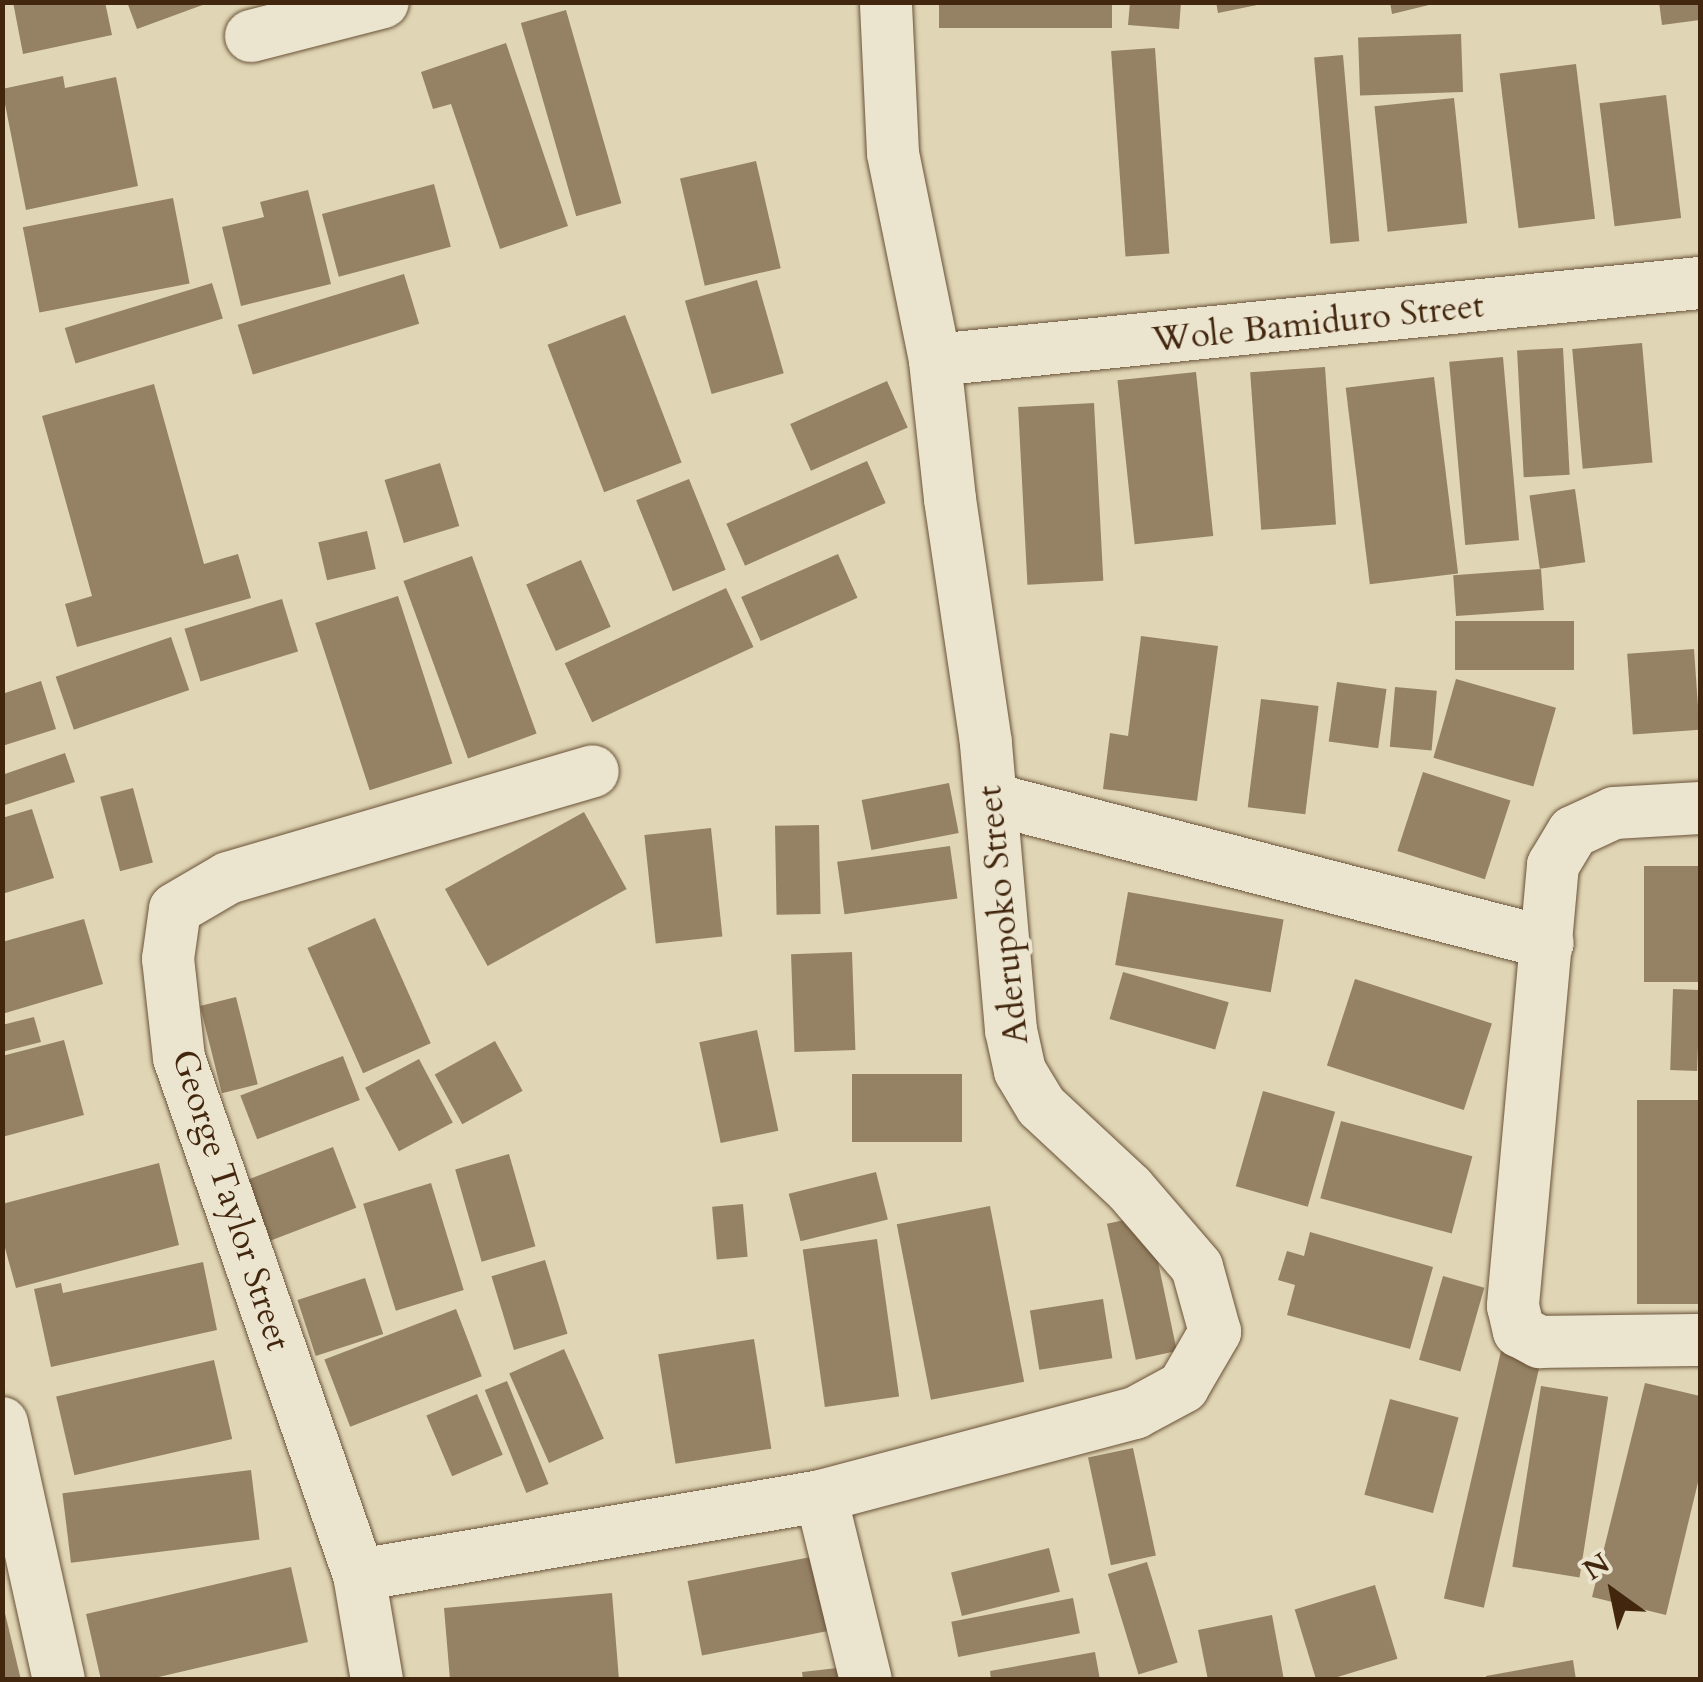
<!DOCTYPE html>
<html>
<head>
<meta charset="utf-8">
<style>
	body { margin:0 }
	#map { position:relative; width:1703px; height:1682px; overflow:hidden; background:#e0d6b5; font-family:Cardo,serif }
	div>[style] { position:absolute }
	.building>* { inset:0; background:#958265; transform-origin:0 0 }
	.roads { filter:drop-shadow(0 0 2px #6a5238) drop-shadow(0 0 2px #6a5238) }
	.minor>* { height:52px; margin:-26px; padding:0 26px; transform-origin:26px; border-radius:26px; background:#ebe4cf }
	span { translate:-50% -50%; white-space:nowrap; text-align:center; line-height:1.15; -webkit-text-stroke:8px #ebe4cf; paint-order:stroke }
	.street-label { font-size:35px; color:#43260e }
	.frame { position:absolute; inset:0; border:5px solid #43260e; pointer-events:none }
	.north { position:absolute; left:1563px; top:1542px; width:100px; height:100px; -webkit-text-stroke:8px #ebe4cf; paint-order:stroke; rotate:327deg; font-size:28px; font-weight:700; line-height:40px; text-align:center; color:#43260e }
	.north::after { content:''; display:block; margin:auto; width:35px; height:45px; background:#43260e; clip-path:polygon(50% 0,100% 100%,50% 72%,0 100%) }
</style>
</head>
<body>
<div id="map">
	<div class="building">
		<i style="clip-path:polygon(13px 2px,105px 2px,112px 35px,23px 54px)"></i>
		<i style="clip-path:polygon(127px 2px,208px 2px,208px 3px,137px 29px)"></i>
		<i style="left:939px;top:2px;width:173px;height:26px"></i>
		<i style="clip-path:polygon(1130px 2px,1181px 2px,1179px 29px,1128px 25px)"></i>
		<i style="clip-path:polygon(1216px 2px,1262px 2px,1262px 4px,1218px 13px)"></i>
		<i style="clip-path:polygon(1390px 2px,1433px 2px,1433px 4px,1392px 14px)"></i>
		<i style="clip-path:polygon(1659px 2px,1700px 2px,1700px 20px,1662px 25px)"></i>
		<i style="left:566px;top:10px;width:201px;height:47px;rotate:74deg"></i>
		<i style="left:1461px;top:34px;width:58px;height:103px;rotate:88deg"></i>
		<i style="clip-path:polygon(506px 43px,568px 226px,500px 249px,451px 104px,433px 109px,421px 72px)"></i>
		<i style="left:1155px;top:48px;width:206px;height:44px;rotate:86deg"></i>
		<i style="left:1343px;top:55px;width:187px;height:29px;rotate:85deg"></i>
		<i style="left:1576px;top:64px;width:156px;height:77px;rotate:83deg"></i>
		<i style="clip-path:polygon(63px 76px,65px 88px,116px 77px,138px 186px,26px 210px,2px 89px)"></i>
		<i style="left:1666px;top:95px;width:124px;height:67px;rotate:83deg"></i>
		<i style="left:1454px;top:98px;width:126px;height:80px;rotate:84deg"></i>
		<i style="left:756px;top:161px;width:110px;height:78px;rotate:77deg"></i>
		<i style="left:434px;top:184px;width:65px;height:116px;rotate:75deg"></i>
		<i style="clip-path:polygon(308px 190px,331px 284px,241px 306px,222px 227px,264px 217px,260px 202px)"></i>
		<i style="left:173px;top:198px;width:87px;height:153px;rotate:79deg"></i>
		<i style="left:404px;top:274px;width:52px;height:174px;rotate:73deg"></i>
		<i style="left:757px;top:280px;width:97px;height:75px;rotate:74deg"></i>
		<i style="left:212px;top:283px;width:37px;height:154px;rotate:73deg"></i>
		<i style="left:625px;top:315px;width:158px;height:83px;rotate:69deg"></i>
		<i style="left:1642px;top:343px;width:120px;height:70px;rotate:85deg"></i>
		<i style="left:1563px;top:348px;width:127px;height:46px;rotate:87deg"></i>
		<i style="left:1503px;top:357px;width:184px;height:54px;rotate:85deg"></i>
		<i style="left:1325px;top:367px;width:158px;height:75px;rotate:86deg"></i>
		<i style="left:1196px;top:372px;width:165px;height:79px;rotate:84deg"></i>
		<i style="left:1434px;top:377px;width:198px;height:89px;rotate:83deg"></i>
		<i style="left:887px;top:381px;width:51px;height:106px;rotate:66deg"></i>
		<i style="clip-path:polygon(154px 384px,204px 564px,238px 554px,251px 598px,77px 647px,65px 604px,92px 596px,42px 416px)"></i>
		<i style="left:1094px;top:403px;width:178px;height:76px;rotate:87deg"></i>
		<i style="left:867px;top:461px;width:46px;height:154px;rotate:66deg"></i>
		<i style="left:440px;top:463px;width:66px;height:58px;rotate:73deg"></i>
		<i style="left:689px;top:479px;width:98px;height:57px;rotate:68deg"></i>
		<i style="left:1575px;top:489px;width:74px;height:46px;rotate:82deg"></i>
		<i style="left:367px;top:531px;width:39px;height:50px;rotate:77deg"></i>
		<i style="left:838px;top:554px;width:48px;height:106px;rotate:66deg"></i>
		<i style="left:472px;top:556px;width:189px;height:73px;rotate:70deg"></i>
		<i style="left:581px;top:560px;width:73px;height:60px;rotate:66deg"></i>
		<i style="left:1541px;top:569px;width:41px;height:88px;rotate:86deg"></i>
		<i style="left:726px;top:588px;width:65px;height:178px;rotate:65deg"></i>
		<i style="left:398px;top:596px;width:176px;height:87px;rotate:72deg"></i>
		<i style="left:282px;top:599px;width:55px;height:102px;rotate:73deg"></i>
		<i style="left:1574px;top:621px;width:49px;height:119px;rotate:90deg"></i>
		<i style="clip-path:polygon(1141px 636px,1218px 646px,1197px 801px,1103px 789px,1110px 733px,1128px 736px)"></i>
		<i style="left:171px;top:637px;width:56px;height:122px;rotate:71deg"></i>
		<i style="left:1694px;top:649px;width:81px;height:67px;rotate:86deg"></i>
		<i style="left:1456px;top:679px;width:104px;height:82px;rotate:16deg"></i>
		<i style="clip-path:polygon(41px 681px,56px 729px,2px 746px,2px 694px)"></i>
		<i style="left:1337px;top:682px;width:50px;height:60px;rotate:8deg"></i>
		<i style="left:1395px;top:687px;width:42px;height:60px;rotate:5deg"></i>
		<i style="left:1261px;top:699px;width:58px;height:109px;rotate:7deg"></i>
		<i style="clip-path:polygon(65px 753px,75px 782px,2px 806px,2px 775px)"></i>
		<i style="left:1423px;top:772px;width:92px;height:83px;rotate:18deg"></i>
		<i style="left:949px;top:783px;width:51px;height:89px;rotate:79deg"></i>
		<i style="left:133px;top:788px;width:77px;height:34px;rotate:75deg"></i>
		<i style="clip-path:polygon(32px 809px,54px 878px,2px 894px,2px 818px)"></i>
		<i style="left:584px;top:812px;width:88px;height:159px;rotate:61deg"></i>
		<i style="left:819px;top:825px;width:89px;height:44px;rotate:89deg"></i>
		<i style="left:711px;top:828px;width:109px;height:67px;rotate:84deg"></i>
		<i style="left:950px;top:846px;width:53px;height:114px;rotate:82deg"></i>
		<i style="left:1644px;top:866px;width:56px;height:116px"></i>
		<i style="left:1128px;top:892px;width:158px;height:74px;rotate:10deg"></i>
		<i style="left:375px;top:918px;width:137px;height:74px;rotate:66deg"></i>
		<i style="clip-path:polygon(84px 919px,103px 984px,2px 1014px,2px 942px)"></i>
		<i style="left:852px;top:952px;width:98px;height:61px;rotate:88deg"></i>
		<i style="left:1123px;top:972px;width:110px;height:49px;rotate:16deg"></i>
		<i style="left:1355px;top:979px;width:144px;height:91px;rotate:18deg"></i>
		<i style="left:1673px;top:989px;width:27px;height:81px;rotate:2deg"></i>
		<i style="left:236px;top:997px;width:90px;height:37px;rotate:76deg"></i>
		<i style="clip-path:polygon(34px 1017px,41px 1042px,2px 1052px,2px 1025px)"></i>
		<i style="left:757px;top:1030px;width:103px;height:59px;rotate:78deg"></i>
		<i style="clip-path:polygon(64px 1040px,84px 1115px,2px 1137px,2px 1056px)"></i>
		<i style="left:495px;top:1041px;width:57px;height:69px;rotate:61deg"></i>
		<i style="left:343px;top:1056px;width:47px;height:110px;rotate:69deg"></i>
		<i style="left:419px;top:1059px;width:72px;height:61px;rotate:62deg"></i>
		<i style="left:962px;top:1074px;width:68px;height:110px;rotate:90deg"></i>
		<i style="left:1263px;top:1091px;width:75px;height:99px;rotate:16deg"></i>
		<i style="left:1700px;top:1100px;width:204px;height:63px;rotate:90deg"></i>
		<i style="left:1341px;top:1121px;width:136px;height:80px;rotate:15deg"></i>
		<i style="left:333px;top:1147px;width:65px;height:95px;rotate:69deg"></i>
		<i style="left:509px;top:1154px;width:96px;height:56px;rotate:74deg"></i>
		<i style="clip-path:polygon(159px 1163px,179px 1245px,16px 1288px,2px 1237px,2px 1204px)"></i>
		<i style="left:876px;top:1172px;width:49px;height:90px;rotate:76deg"></i>
		<i style="left:431px;top:1183px;width:112px;height:71px;rotate:73deg"></i>
		<i style="left:743px;top:1204px;width:53px;height:31px;rotate:85deg"></i>
		<i style="left:990px;top:1206px;width:179px;height:95px;rotate:79deg"></i>
		<i style="left:1148px;top:1215px;width:139px;height:42px;rotate:78deg"></i>
		<i style="clip-path:polygon(1310px 1232px,1433px 1267px,1410px 1349px,1287px 1315px,1295px 1285px,1278px 1280px,1287px 1251px,1304px 1256px)"></i>
		<i style="left:877px;top:1239px;width:159px;height:75px;rotate:82deg"></i>
		<i style="left:545px;top:1260px;width:77px;height:56px;rotate:73deg"></i>
		<i style="clip-path:polygon(203px 1262px,217px 1330px,51px 1367px,34px 1289px,61px 1283px,63px 1293px)"></i>
		<i style="left:1443px;top:1276px;width:43px;height:87px;rotate:16deg"></i>
		<i style="left:365px;top:1278px;width:59px;height:71px;rotate:72deg"></i>
		<i style="left:1103px;top:1299px;width:60px;height:74px;rotate:81deg"></i>
		<i style="left:456px;top:1309px;width:72px;height:141px;rotate:69deg"></i>
		<i style="left:754px;top:1339px;width:111px;height:97px;rotate:81deg"></i>
		<i style="left:564px;top:1349px;width:98px;height:60px;rotate:66deg"></i>
		<i style="left:1501px;top:1351px;width:41px;height:254px;rotate:13deg"></i>
		<i style="left:214px;top:1360px;width:81px;height:162px;rotate:77deg"></i>
		<i style="left:507px;top:1381px;width:111px;height:24px;rotate:68deg"></i>
		<i style="clip-path:polygon(1645px 1383px,1700px 1396px,1700px 1474px,1666px 1615px,1592px 1597px)"></i>
		<i style="left:1541px;top:1386px;width:68px;height:183px;rotate:9deg"></i>
		<i style="left:477px;top:1394px;width:66px;height:55px;rotate:67deg"></i>
		<i style="left:1390px;top:1399px;width:71px;height:99px;rotate:15deg"></i>
		<i style="left:1133px;top:1448px;width:110px;height:46px;rotate:78deg"></i>
		<i style="left:251px;top:1470px;width:70px;height:190px;rotate:83deg"></i>
		<i style="left:1049px;top:1548px;width:45px;height:101px;rotate:76deg"></i>
		<i style="left:821px;top:1555px;width:76px;height:136px;rotate:79deg"></i>
		<i style="left:1147px;top:1562px;width:105px;height:41px;rotate:73deg"></i>
		<i style="clip-path:polygon(291px 1567px,308px 1642px,146px 1680px,101px 1680px,86px 1614px)"></i>
		<i style="left:1375px;top:1585px;width:77px;height:84px;rotate:73deg"></i>
		<i style="clip-path:polygon(612px 1593px,619px 1680px,450px 1680px,444px 1608px)"></i>
		<i style="left:1073px;top:1598px;width:36px;height:124px;rotate:79deg"></i>
		<i style="clip-path:polygon(2px 1609px,4px 1609px,21px 1680px,2px 1680px)"></i>
		<i style="clip-path:polygon(1272px 1615px,1284px 1680px,1208px 1680px,1198px 1630px)"></i>
		<i style="clip-path:polygon(1095px 1652px,1100px 1680px,991px 1680px,990px 1671px)"></i>
		<i style="clip-path:polygon(1573px 1660px,1576px 1680px,1487px 1680px,1486px 1676px)"></i>
		<i style="clip-path:polygon(846px 1667px,847px 1680px,803px 1680px,802px 1672px)"></i>
	</div>
	<div class="roads">
		<div class="minor">
			<i style="left:251px;top:36px;width:136px;rotate:-14.4deg"></i>
			<i style="left:935px;top:360px;width:769px;rotate:-5.75deg"></i>
			<i style="left:992px;top:799px;width:574px;rotate:14.52deg"></i>
			<i style="left:1700px;top:808px;width:86px;rotate:176.7deg"></i>
			<i style="left:1614px;top:813px;width:45px;rotate:155.1deg"></i>
			<i style="left:1573px;top:832px;width:39px;rotate:121deg"></i>
			<i style="left:1553px;top:865px;width:443px;rotate:95.2deg"></i>
			<i style="left:1513px;top:1306px;width:26px;rotate:77deg"></i>
			<i style="left:1519px;top:1331px;width:24px;rotate:28deg"></i>
			<i style="left:1540px;top:1342px;width:160px;rotate:-0.7deg"></i>
			<i style="left:2px;top:1423px;width:263px;rotate:77.5deg"></i>
			<i style="left:821px;top:1496px;width:189px;rotate:76.3deg"></i>
			<i style="left:359px;top:1575px;width:469px;rotate:-9.7deg"></i>
			<i style="left:821px;top:1496px;width:325px;rotate:-14.8deg"></i>
			<i style="left:1135px;top:1413px;width:55px;rotate:-28.4deg"></i>
			<i style="left:1183px;top:1387px;width:64px;rotate:-59.8deg"></i>
			<i style="left:1215px;top:1332px;width:67px;rotate:-105.5deg"></i>
			<i style="left:1197px;top:1267px;width:104px;rotate:-130.7deg"></i>
			<i style="left:1129px;top:1188px;width:120px;rotate:-137deg"></i>
			<i style="left:1041px;top:1106px;width:41px;rotate:-121deg"></i>
			<i style="left:1020px;top:1071px;width:42px;rotate:-102.4deg"></i>
			<i style="left:1011px;top:1030px;width:288px;rotate:-95deg"></i>
			<i style="left:986px;top:743px;width:247px;rotate:-98.4deg"></i>
			<i style="left:950px;top:499px;width:140px;rotate:-96.2deg"></i>
			<i style="left:935px;top:360px;width:211px;rotate:-101.5deg"></i>
			<i style="left:893px;top:153px;width:151px;rotate:-92.7deg"></i>
			<i style="left:377px;top:1680px;width:107px;rotate:-99.7deg"></i>
			<i style="left:359px;top:1575px;width:547px;rotate:-109.2deg"></i>
			<i style="left:179px;top:1058px;width:100px;rotate:-96.3deg"></i>
			<i style="left:168px;top:959px;width:50px;rotate:-82deg"></i>
			<i style="left:175px;top:909px;width:61px;rotate:-30.3deg"></i>
			<i style="left:228px;top:878px;width:380px;rotate:-16.3deg"></i>
		</div>
	</div>
	<div class="street-label">
		<span style="left:1318px;top:323px;rotate:-6deg">Wole Bamiduro Street</span>
		<span style="left:1003px;top:915px;rotate:-96deg">Aderupoko Street</span>
		<span style="left:231px;top:1200px;rotate:72deg">George Taylor Street</span>
	</div>
	<div class="frame"></div>
	<div class="north">N</div>
</div>
</body>
</html>
